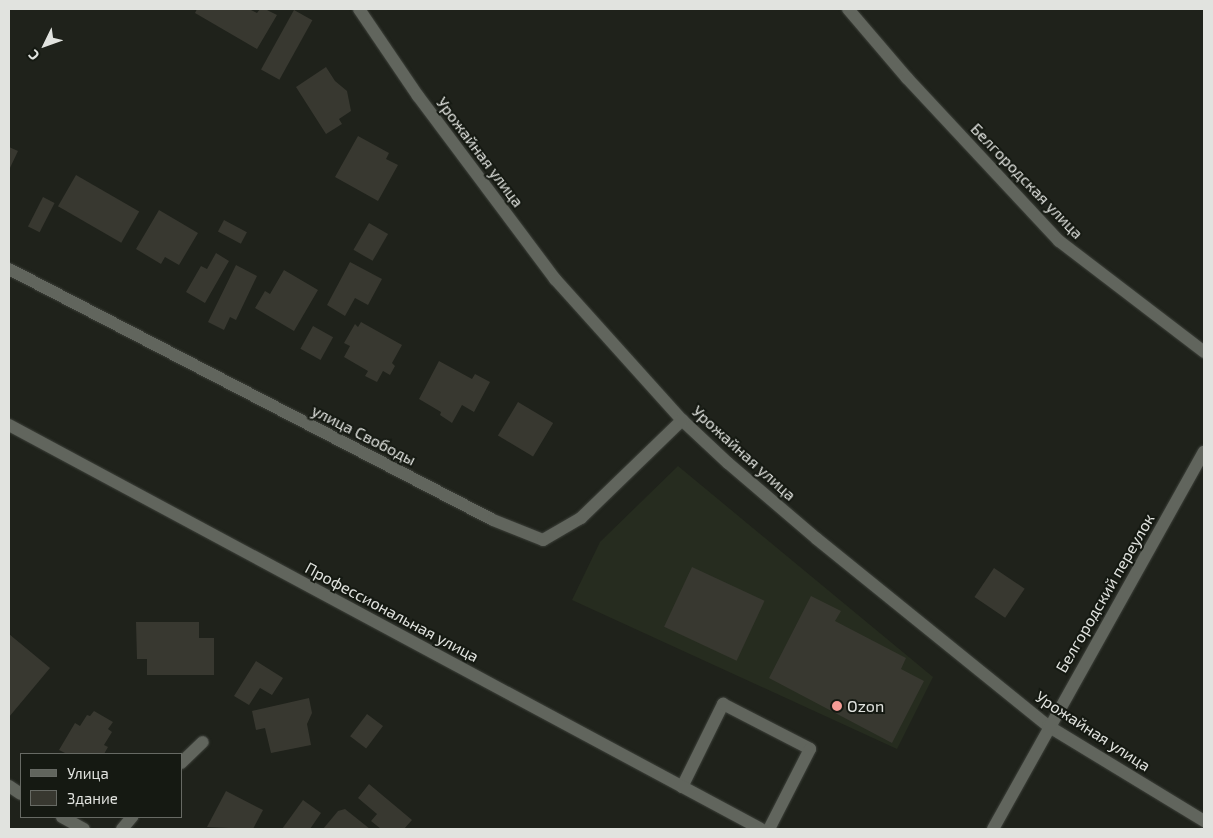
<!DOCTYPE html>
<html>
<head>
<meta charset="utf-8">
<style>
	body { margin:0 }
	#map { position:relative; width:1213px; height:838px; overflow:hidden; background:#1f221b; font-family:"Exo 2",sans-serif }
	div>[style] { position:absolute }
	.built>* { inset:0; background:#262c1f }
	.building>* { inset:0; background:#383830; transform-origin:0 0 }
	.roads { filter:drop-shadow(0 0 1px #3d403a) drop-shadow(0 0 1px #3d403a) }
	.service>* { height:12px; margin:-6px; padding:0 6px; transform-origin:6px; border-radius:6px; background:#61655d }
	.minor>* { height:12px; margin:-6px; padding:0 6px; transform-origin:6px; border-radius:6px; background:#61655d }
	.tertiary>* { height:12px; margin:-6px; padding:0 6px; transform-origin:6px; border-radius:6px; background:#61655d }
	.dots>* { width:14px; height:14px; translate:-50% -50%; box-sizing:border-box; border:2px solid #151912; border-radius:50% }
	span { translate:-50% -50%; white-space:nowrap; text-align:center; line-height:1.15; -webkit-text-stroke:4px #151912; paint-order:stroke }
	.street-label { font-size:16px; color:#e1e3df }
	.poi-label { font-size:16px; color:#e1e3df }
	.left { translate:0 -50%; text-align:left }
	.frame { position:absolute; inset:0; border:10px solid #e1e3df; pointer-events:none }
	.legend { position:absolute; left:20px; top:753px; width:162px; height:65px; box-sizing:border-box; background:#151912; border:1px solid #676a64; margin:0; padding:6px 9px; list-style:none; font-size:15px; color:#e1e3df }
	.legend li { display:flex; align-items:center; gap:10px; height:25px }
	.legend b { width:25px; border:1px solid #676a64 }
	.north { position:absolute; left:20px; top:20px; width:50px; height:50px; -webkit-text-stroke:4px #151912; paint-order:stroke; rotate:228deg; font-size:14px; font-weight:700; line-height:20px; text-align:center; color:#e1e3df }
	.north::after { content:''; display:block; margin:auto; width:18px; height:22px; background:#e1e3df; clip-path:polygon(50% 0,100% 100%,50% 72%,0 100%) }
</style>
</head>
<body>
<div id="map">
	<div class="built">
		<i style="clip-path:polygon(678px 466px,933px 677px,897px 749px,572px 600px,600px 542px)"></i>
	</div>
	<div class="building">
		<i style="clip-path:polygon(197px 9px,249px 9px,257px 13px,260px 9px,265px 9px,277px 15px,257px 49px,195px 13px)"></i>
		<i style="left:294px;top:10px;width:21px;height:68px;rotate:29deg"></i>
		<i style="clip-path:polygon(326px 67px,335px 81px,347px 91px,351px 111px,339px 119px,342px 124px,326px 134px,296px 87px)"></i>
		<i style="clip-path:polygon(358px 136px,389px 153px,386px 159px,398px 165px,378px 201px,335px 177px)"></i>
		<i style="clip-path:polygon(9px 147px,18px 151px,9px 170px)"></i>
		<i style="left:76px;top:175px;width:73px;height:36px;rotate:30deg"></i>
		<i style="left:43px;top:197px;width:13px;height:33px;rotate:27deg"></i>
		<i style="clip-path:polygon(159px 210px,198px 233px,179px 265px,165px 257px,161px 264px,136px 249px)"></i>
		<i style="left:224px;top:220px;width:26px;height:13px;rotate:28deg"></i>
		<i style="left:369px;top:223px;width:22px;height:31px;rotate:30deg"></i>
		<i style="clip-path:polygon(216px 253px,229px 261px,205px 303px,186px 292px,201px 266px,207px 269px)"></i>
		<i style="clip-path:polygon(350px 262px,382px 279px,368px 305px,355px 298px,345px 316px,327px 305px)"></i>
		<i style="clip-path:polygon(236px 265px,257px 276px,236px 320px,230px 317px,224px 330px,208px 322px)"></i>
		<i style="clip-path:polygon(284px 270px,318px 290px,294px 331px,255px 308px,265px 291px,270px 294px)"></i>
		<i style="clip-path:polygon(361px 322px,402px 345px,392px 363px,395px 366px,390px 375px,383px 371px,377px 382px,365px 376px,368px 371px,344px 357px,350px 346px,344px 343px,355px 324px,358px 327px)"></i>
		<i style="left:313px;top:326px;width:23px;height:26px;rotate:29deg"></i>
		<i style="clip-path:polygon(439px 361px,472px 379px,475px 374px,490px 382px,474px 412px,462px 405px,452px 423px,440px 415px,441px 412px,419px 399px)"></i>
		<i style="left:518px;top:402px;width:41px;height:39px;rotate:31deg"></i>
		<i style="left:692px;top:567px;width:80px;height:66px;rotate:25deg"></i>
		<i style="left:994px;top:568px;width:37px;height:35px;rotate:34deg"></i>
		<i style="clip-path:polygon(811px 596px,841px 611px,835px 621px,906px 658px,901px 669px,924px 681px,892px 743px,769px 678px)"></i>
		<i style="clip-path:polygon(136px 622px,199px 622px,199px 638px,214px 638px,214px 675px,147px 675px,147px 659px,137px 659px)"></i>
		<i style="clip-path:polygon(9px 634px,50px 668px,9px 717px)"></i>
		<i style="clip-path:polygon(256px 661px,283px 678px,272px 695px,260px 688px,249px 705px,234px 696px)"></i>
		<i style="clip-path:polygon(309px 698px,312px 713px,307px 724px,311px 745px,271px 753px,265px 728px,256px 730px,252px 711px)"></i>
		<i style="clip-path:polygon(94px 711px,113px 722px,108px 729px,112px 732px,104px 745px,108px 747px,104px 754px,67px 754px,59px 750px,75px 723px,80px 726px,87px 715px,90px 716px)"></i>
		<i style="left:367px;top:714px;width:20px;height:28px;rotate:37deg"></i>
		<i style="clip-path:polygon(369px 784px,412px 820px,404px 829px,381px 829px,371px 821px,377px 814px,358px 798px)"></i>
		<i style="clip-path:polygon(226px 791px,263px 810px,253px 829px,207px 827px)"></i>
		<i style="clip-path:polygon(303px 800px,321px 813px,310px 829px,282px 829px)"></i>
		<i style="clip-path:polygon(345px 809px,370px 829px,323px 829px,338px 811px)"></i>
	</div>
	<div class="roads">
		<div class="service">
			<i style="left:682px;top:787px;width:93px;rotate:-63.7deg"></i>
			<i style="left:723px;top:704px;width:98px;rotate:27.3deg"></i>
			<i style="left:810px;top:749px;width:90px;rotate:117.1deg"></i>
		</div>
		<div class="minor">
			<i style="left:359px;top:9px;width:105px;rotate:55.9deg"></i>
			<i style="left:418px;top:96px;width:229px;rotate:53.2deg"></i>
			<i style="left:555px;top:279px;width:190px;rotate:48deg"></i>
			<i style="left:682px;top:420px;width:63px;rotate:43.1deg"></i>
			<i style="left:728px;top:463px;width:117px;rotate:40.5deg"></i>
			<i style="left:817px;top:539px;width:297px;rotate:39deg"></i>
			<i style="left:1048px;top:726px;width:183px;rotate:31.3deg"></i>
			<i style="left:848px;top:9px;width:91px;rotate:49.5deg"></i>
			<i style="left:907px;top:78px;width:223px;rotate:47deg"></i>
			<i style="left:1059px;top:241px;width:183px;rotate:37.4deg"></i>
			<i style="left:9px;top:269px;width:545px;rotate:27.41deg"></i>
			<i style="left:493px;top:520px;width:54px;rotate:21.8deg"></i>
			<i style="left:543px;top:540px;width:44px;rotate:-30.1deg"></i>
			<i style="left:581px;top:518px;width:141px;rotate:-44.1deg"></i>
			<i style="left:181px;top:763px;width:30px;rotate:-44deg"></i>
			<i style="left:9px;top:786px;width:14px;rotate:34deg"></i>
			<i style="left:62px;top:817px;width:25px;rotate:29deg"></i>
			<i style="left:122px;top:829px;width:16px;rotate:-50deg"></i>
			<i style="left:993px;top:829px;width:432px;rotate:-60.8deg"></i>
		</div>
		<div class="tertiary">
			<i style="left:9px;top:425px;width:854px;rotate:28.25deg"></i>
		</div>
	</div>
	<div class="dots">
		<i style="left:837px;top:706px;background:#f59c96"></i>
	</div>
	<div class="street-label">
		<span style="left:480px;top:152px;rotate:53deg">Урожайная улица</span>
		<span style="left:1027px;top:181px;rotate:46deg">Белгородская улица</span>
		<span style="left:364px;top:435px;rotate:27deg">улица Свободы</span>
		<span style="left:744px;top:453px;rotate:42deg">Урожайная улица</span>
		<span style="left:1105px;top:593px;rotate:-60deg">Белгородский переулок</span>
		<span style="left:392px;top:612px;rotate:28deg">Профессиональная улица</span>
		<span style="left:1093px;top:731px;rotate:33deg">Урожайная улица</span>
	</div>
	<div class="poi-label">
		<span class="left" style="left:847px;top:706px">Ozon</span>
	</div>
	<div class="frame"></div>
	<ul class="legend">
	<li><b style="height:6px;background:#61655d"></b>Улица</li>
	<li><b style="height:14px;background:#383830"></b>Здание</li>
	</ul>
	<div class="north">С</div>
</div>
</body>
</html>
